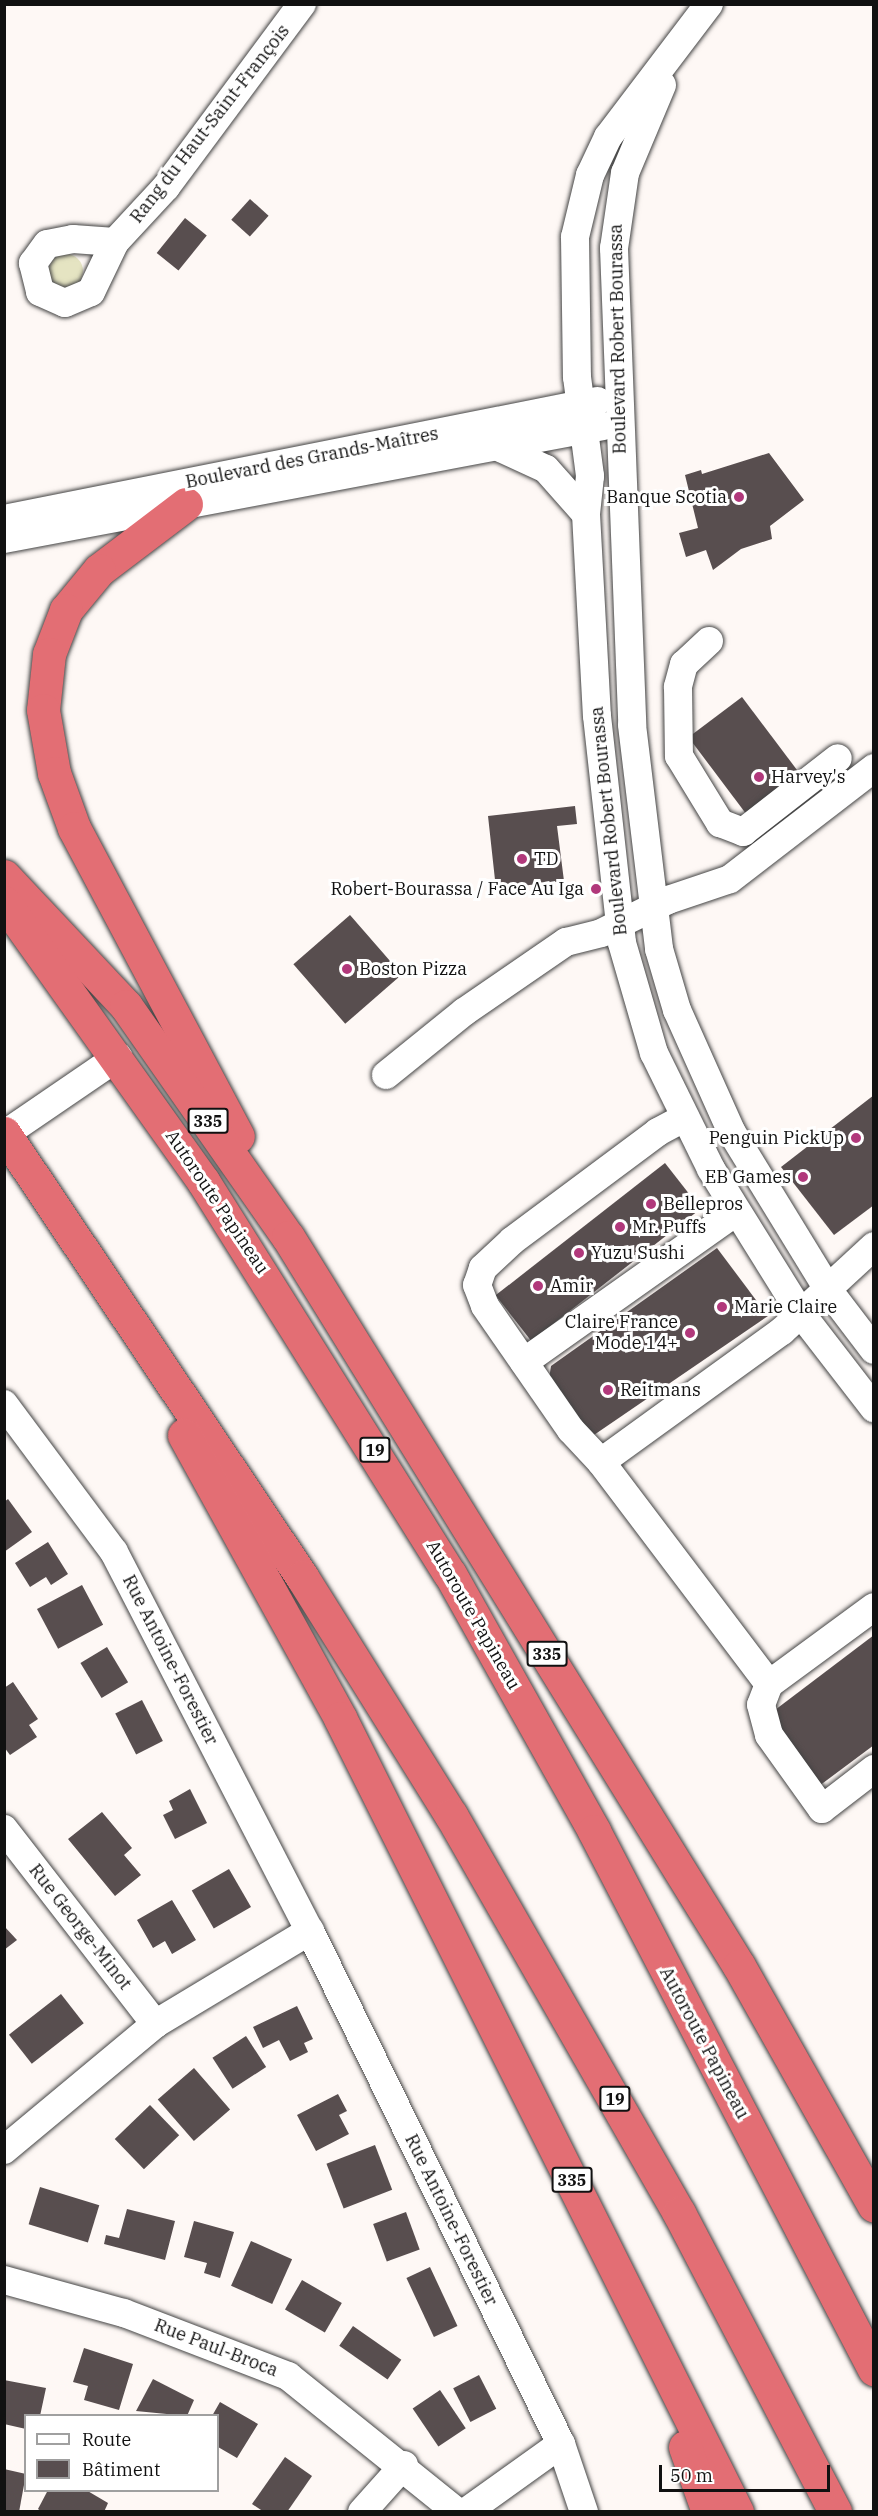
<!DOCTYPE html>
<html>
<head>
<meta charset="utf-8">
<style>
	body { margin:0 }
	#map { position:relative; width:878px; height:2516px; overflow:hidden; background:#fef8f5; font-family:"IBM Plex Serif",serif }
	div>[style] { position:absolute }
	.green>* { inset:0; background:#e5e4c2 }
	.round { border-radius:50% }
	.building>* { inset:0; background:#584e4f; transform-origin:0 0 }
	.roads { filter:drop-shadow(0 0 2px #444) drop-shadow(0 0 2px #444) }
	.minor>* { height:28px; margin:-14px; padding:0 14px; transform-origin:14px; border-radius:14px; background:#fff }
	.highway>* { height:33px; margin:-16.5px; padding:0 16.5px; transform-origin:16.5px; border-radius:16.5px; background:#e36e74 }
	.dots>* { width:16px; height:16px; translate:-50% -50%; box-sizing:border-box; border:3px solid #fff; border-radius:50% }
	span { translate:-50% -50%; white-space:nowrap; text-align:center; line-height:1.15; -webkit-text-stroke:6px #fff; paint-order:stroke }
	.shield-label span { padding:2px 4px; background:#fff; border:2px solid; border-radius:4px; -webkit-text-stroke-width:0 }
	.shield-label { font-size:16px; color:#111; font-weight:700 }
	.street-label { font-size:18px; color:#111 }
	.poi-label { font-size:18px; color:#111 }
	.right { translate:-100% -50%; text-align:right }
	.left { translate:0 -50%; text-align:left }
	.frame { position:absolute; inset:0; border:6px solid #111; pointer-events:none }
	.legend { position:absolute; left:24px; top:2414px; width:195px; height:78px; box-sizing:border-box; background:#fff; border:2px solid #a0a0a0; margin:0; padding:8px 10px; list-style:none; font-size:18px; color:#111 }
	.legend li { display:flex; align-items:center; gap:12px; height:30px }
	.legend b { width:30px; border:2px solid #a0a0a0 }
	.scale { position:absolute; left:659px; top:2465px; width:171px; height:27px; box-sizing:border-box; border:3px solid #111; border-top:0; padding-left:8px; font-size:18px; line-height:21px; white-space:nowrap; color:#111; -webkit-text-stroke:4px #fff; paint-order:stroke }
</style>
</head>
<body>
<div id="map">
	<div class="green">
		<i class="round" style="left:49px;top:254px;width:34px;height:34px"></i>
	</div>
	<div class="building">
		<i style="left:250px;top:199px;width:25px;height:28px;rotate:42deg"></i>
		<i style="left:185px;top:218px;width:28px;height:45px;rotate:39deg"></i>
		<i style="clip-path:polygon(769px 453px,804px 500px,770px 526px,772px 539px,741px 549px,713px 570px,706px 550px,686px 557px,679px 533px,698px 528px,685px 475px,701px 470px,702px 474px)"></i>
		<i style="left:742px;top:697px;width:99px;height:67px;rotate:53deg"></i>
		<i style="clip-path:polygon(575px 806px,577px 824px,557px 826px,564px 881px,496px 889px,488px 816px)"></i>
		<i style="left:350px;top:915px;width:79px;height:75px;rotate:49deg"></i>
		<i style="clip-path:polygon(874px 1095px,874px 1205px,834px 1235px,781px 1167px)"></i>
		<i style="left:665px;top:1163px;width:58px;height:215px;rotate:52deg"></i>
		<i style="clip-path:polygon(717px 1248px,768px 1316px,591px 1437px,549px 1379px,551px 1366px)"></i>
		<i style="clip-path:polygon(8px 1499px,32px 1532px,4px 1552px,4px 1502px)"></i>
		<i style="clip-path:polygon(48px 1542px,68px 1574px,51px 1585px,46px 1577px,30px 1587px,15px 1563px)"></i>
		<i style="left:82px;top:1585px;width:45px;height:51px;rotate:62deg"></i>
		<i style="clip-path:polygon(874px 1635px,874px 1745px,819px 1786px,771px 1713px)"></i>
		<i style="left:107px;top:1647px;width:41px;height:31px;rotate:59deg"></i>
		<i style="clip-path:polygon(13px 1682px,38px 1719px,29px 1725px,37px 1737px,10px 1755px,4px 1747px,4px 1688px)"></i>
		<i style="left:142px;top:1700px;width:46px;height:30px;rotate:63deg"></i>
		<i style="clip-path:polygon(190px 1789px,207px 1823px,175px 1839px,163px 1815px,173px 1810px,169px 1801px)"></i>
		<i style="clip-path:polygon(102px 1812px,132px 1848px,124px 1855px,141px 1875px,115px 1896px,68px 1839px)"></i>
		<i style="left:229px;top:1869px;width:44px;height:43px;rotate:60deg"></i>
		<i style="clip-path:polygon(172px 1900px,196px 1940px,172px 1954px,165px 1941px,153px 1948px,137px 1920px)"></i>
		<i style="clip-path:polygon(4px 1926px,17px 1940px,4px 1950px)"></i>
		<i style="left:61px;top:1994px;width:37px;height:66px;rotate:52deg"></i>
		<i style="clip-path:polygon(297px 2006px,313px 2039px,304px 2043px,308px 2052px,290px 2061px,279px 2040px,263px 2048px,253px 2027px)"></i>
		<i style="left:246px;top:2036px;width:37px;height:40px;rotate:57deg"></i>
		<i style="left:194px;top:2068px;width:55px;height:48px;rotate:49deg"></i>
		<i style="clip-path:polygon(338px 2094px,347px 2111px,339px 2115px,349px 2134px,316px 2151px,297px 2115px)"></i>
		<i style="left:150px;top:2105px;width:42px;height:49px;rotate:46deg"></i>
		<i style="left:375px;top:2145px;width:48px;height:52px;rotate:69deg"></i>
		<i style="left:40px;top:2187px;width:62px;height:39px;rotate:17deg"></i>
		<i style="clip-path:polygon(127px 2209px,175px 2221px,165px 2260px,104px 2244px,106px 2235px,119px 2238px)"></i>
		<i style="left:406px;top:2212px;width:40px;height:35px;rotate:70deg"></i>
		<i style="clip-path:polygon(194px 2221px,234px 2232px,220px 2278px,204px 2273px,207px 2263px,184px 2257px)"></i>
		<i style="left:251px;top:2241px;width:45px;height:49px;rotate:24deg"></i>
		<i style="left:430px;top:2267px;width:65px;height:26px;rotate:65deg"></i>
		<i style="left:302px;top:2280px;width:46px;height:34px;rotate:30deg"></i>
		<i style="left:353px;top:2326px;width:59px;height:24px;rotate:35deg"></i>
		<i style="clip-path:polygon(84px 2348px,133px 2364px,119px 2410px,84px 2400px,88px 2386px,73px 2382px)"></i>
		<i style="left:479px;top:2375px;width:38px;height:29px;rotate:63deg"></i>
		<i style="clip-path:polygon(153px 2379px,194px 2400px,187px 2416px,136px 2411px)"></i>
		<i style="clip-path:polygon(4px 2380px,46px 2388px,40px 2416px,26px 2416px,26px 2429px,4px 2424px)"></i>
		<i style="left:440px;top:2390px;width:46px;height:33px;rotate:56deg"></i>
		<i style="clip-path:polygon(220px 2402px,258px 2424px,237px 2458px,218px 2447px,218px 2416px,212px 2416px)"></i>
		<i style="clip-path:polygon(285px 2457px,312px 2476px,287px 2512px,264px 2512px,252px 2504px)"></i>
		<i style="clip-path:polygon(4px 2469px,26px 2474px,19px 2512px,4px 2512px)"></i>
		<i style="clip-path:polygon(48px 2490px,86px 2490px,108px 2503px,104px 2512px,42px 2512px,38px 2509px)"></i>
	</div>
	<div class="roads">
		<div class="minor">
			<i style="left:709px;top:4px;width:167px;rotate:127.2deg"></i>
			<i style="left:608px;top:137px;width:42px;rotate:115.3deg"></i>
			<i style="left:590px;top:175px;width:64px;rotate:103.6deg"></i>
			<i style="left:575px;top:237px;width:140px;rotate:89.2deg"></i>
			<i style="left:577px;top:377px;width:100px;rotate:82.5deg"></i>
			<i style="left:590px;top:476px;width:38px;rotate:96deg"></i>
			<i style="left:586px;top:514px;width:202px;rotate:86.9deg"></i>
			<i style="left:597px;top:716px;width:228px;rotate:83.7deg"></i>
			<i style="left:622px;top:943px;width:115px;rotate:73.8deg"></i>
			<i style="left:654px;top:1053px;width:129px;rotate:63.8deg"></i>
			<i style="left:711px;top:1169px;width:172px;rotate:58.1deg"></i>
			<i style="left:802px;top:1315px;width:118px;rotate:52.3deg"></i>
			<i style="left:662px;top:85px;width:95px;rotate:112.8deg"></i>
			<i style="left:625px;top:173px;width:76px;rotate:98.3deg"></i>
			<i style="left:614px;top:248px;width:477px;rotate:87.8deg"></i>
			<i style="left:632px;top:725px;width:226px;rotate:83.1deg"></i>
			<i style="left:659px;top:949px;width:64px;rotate:73.6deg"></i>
			<i style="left:677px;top:1010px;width:133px;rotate:65.9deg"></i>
			<i style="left:731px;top:1131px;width:188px;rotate:58.5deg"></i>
			<i style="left:829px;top:1291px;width:74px;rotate:52.7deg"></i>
			<i style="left:115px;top:242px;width:42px;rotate:-175.9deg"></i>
			<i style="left:73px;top:239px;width:26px;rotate:169deg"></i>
			<i style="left:47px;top:244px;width:24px;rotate:126deg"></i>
			<i style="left:33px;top:263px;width:30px;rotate:76deg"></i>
			<i style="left:40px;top:292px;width:27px;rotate:24deg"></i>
			<i style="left:65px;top:303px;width:28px;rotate:-23deg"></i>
			<i style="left:91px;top:292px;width:55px;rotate:-64.4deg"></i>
			<i style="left:115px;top:242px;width:75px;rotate:-47.2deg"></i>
			<i style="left:166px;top:187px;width:228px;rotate:-53.4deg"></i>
			<i style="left:494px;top:445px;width:57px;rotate:24.8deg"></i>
			<i style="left:546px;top:469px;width:60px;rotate:48.4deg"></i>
			<i style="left:4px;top:519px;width:605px;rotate:-11.25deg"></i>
			<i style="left:4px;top:539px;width:610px;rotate:-10.68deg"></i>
			<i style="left:709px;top:641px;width:34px;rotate:137deg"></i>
			<i style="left:684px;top:664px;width:24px;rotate:105deg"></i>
			<i style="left:678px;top:687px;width:69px;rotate:89.2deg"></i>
			<i style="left:679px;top:756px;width:79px;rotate:58.5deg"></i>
			<i style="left:720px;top:823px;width:25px;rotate:21deg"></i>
			<i style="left:743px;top:832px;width:120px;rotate:-37.9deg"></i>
			<i style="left:386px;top:1075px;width:100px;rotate:-38.9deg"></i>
			<i style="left:464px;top:1012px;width:124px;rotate:-34.5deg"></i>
			<i style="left:566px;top:942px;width:36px;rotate:-14deg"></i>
			<i style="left:601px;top:933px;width:75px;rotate:-26.2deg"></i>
			<i style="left:668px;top:900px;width:65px;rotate:-18.7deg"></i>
			<i style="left:730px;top:879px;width:182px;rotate:-37.6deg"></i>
			<i style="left:684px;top:1118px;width:30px;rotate:152deg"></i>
			<i style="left:658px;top:1132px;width:182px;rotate:143.3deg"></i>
			<i style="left:512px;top:1241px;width:40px;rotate:137deg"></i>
			<i style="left:483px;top:1268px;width:18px;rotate:109deg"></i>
			<i style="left:477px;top:1285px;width:22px;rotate:69deg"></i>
			<i style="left:485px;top:1306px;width:151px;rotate:55.3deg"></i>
			<i style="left:571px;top:1430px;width:44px;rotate:46.8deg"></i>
			<i style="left:601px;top:1462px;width:278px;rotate:52.9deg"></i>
			<i style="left:5px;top:1134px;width:137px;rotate:-34.3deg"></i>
			<i style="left:524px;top:1362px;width:260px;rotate:-35.3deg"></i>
			<i style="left:4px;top:1404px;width:184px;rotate:53.4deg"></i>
			<i style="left:114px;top:1552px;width:427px;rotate:62.7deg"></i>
			<i style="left:310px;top:1931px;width:571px;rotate:63.93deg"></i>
			<i style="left:561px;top:2444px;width:72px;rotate:71.3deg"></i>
			<i style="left:601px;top:1462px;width:223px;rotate:-35.9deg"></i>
			<i style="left:782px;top:1331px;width:125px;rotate:-42.7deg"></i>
			<i style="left:874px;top:1607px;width:130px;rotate:143.7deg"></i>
			<i style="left:769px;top:1684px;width:22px;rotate:111deg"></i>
			<i style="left:761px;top:1705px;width:31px;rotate:75deg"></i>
			<i style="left:769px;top:1735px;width:91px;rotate:54.4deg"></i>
			<i style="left:822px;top:1809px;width:66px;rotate:-37.6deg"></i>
			<i style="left:4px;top:1829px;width:247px;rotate:52.2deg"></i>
			<i style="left:4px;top:2150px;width:197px;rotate:-39.8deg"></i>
			<i style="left:155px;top:2024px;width:181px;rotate:-31deg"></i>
			<i style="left:4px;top:2280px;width:124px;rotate:15.4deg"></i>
			<i style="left:124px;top:2313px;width:176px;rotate:21deg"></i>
			<i style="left:288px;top:2376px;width:217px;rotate:38.8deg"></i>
			<i style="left:362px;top:2512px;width:63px;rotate:-48.2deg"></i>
			<i style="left:466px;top:2512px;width:117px;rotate:-35.6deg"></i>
		</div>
		<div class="highway">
			<i style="left:186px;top:504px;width:109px;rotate:142.8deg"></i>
			<i style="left:99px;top:570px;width:52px;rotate:129.5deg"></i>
			<i style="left:66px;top:610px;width:47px;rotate:111.1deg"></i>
			<i style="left:49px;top:654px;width:56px;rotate:96.1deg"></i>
			<i style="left:43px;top:710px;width:64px;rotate:80.1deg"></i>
			<i style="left:54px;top:773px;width:59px;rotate:70deg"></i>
			<i style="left:74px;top:828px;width:349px;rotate:62deg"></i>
			<i style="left:4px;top:876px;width:178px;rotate:46.8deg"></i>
			<i style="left:126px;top:1006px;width:282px;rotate:55deg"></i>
			<i style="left:288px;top:1237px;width:857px;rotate:58.26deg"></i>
			<i style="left:739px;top:1966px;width:275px;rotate:60.6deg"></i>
			<i style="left:4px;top:902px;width:343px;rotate:54.5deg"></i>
			<i style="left:203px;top:1181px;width:464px;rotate:57.9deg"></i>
			<i style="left:450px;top:1574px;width:295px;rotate:60.7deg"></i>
			<i style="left:594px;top:1831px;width:607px;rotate:62.51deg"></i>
			<i style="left:4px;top:1133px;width:535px;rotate:56.13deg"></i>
			<i style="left:302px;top:1577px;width:281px;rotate:58deg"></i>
			<i style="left:451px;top:1815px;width:459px;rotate:60.2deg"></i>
			<i style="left:679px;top:2213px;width:337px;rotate:62.4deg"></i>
			<i style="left:184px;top:1435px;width:323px;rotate:61.1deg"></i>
			<i style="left:340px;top:1718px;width:888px;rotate:63.43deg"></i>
			<i style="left:685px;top:2447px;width:69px;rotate:70.5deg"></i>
		</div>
	</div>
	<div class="dots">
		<i style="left:739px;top:497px;background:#b1387b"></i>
		<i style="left:759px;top:777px;background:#b1387b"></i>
		<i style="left:522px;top:859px;background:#b1387b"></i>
		<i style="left:596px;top:889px;background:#b1387b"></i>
		<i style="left:347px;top:969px;background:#b1387b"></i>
		<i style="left:856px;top:1138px;background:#b1387b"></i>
		<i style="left:803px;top:1177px;background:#b1387b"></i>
		<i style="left:651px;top:1204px;background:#b1387b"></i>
		<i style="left:620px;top:1227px;background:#b1387b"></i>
		<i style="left:579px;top:1253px;background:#b1387b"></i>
		<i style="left:538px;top:1286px;background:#b1387b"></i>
		<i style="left:722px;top:1307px;background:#b1387b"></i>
		<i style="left:690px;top:1333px;background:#b1387b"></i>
		<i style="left:608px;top:1390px;background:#b1387b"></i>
	</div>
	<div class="shield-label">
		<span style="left:208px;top:1121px">335</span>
		<span style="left:375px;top:1450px">19</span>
		<span style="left:547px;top:1654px">335</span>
		<span style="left:615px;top:2099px">19</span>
		<span style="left:572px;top:2180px">335</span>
	</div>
	<div class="street-label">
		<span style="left:210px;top:124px;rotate:-52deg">Rang du Haut-Saint-François</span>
		<span style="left:618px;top:339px;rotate:-91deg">Boulevard Robert Bourassa</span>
		<span style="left:312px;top:458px;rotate:-11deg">Boulevard des Grands-Maîtres</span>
		<span style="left:609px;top:821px;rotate:-96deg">Boulevard Robert Bourassa</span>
		<span style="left:217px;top:1202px;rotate:56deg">Autoroute Papineau</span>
		<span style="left:473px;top:1615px;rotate:60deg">Autoroute Papineau</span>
		<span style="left:170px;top:1660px;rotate:63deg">Rue Antoine-Forestier</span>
		<span style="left:80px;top:1927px;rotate:52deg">Rue George-Minot</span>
		<span style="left:704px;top:2043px;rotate:62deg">Autoroute Papineau</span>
		<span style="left:451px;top:2220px;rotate:64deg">Rue Antoine-Forestier</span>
		<span style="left:216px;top:2348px;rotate:21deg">Rue Paul-Broca</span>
	</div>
	<div class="poi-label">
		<span class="right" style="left:727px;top:497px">Banque Scotia</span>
		<span class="left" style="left:771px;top:777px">Harvey's</span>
		<span class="left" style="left:534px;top:859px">TD</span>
		<span class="right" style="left:584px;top:889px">Robert-Bourassa / Face Au Iga</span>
		<span class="left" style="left:359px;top:969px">Boston Pizza</span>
		<span class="right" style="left:844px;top:1138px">Penguin PickUp</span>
		<span class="right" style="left:791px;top:1177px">EB Games</span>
		<span class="left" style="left:663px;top:1204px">Bellepros</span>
		<span class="left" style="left:632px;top:1227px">Mr. Puffs</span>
		<span class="left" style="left:591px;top:1253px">Yuzu Sushi</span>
		<span class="left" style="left:550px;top:1286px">Amir</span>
		<span class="left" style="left:734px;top:1307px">Marie Claire</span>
		<span class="right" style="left:678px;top:1333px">Claire France<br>Mode 14+</span>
		<span class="left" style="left:620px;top:1390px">Reitmans</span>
	</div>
	<div class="frame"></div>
	<ul class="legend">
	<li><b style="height:8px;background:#fff"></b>Route</li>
	<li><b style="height:16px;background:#584e4f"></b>Bâtiment</li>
	</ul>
	<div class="scale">50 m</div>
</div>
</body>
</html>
